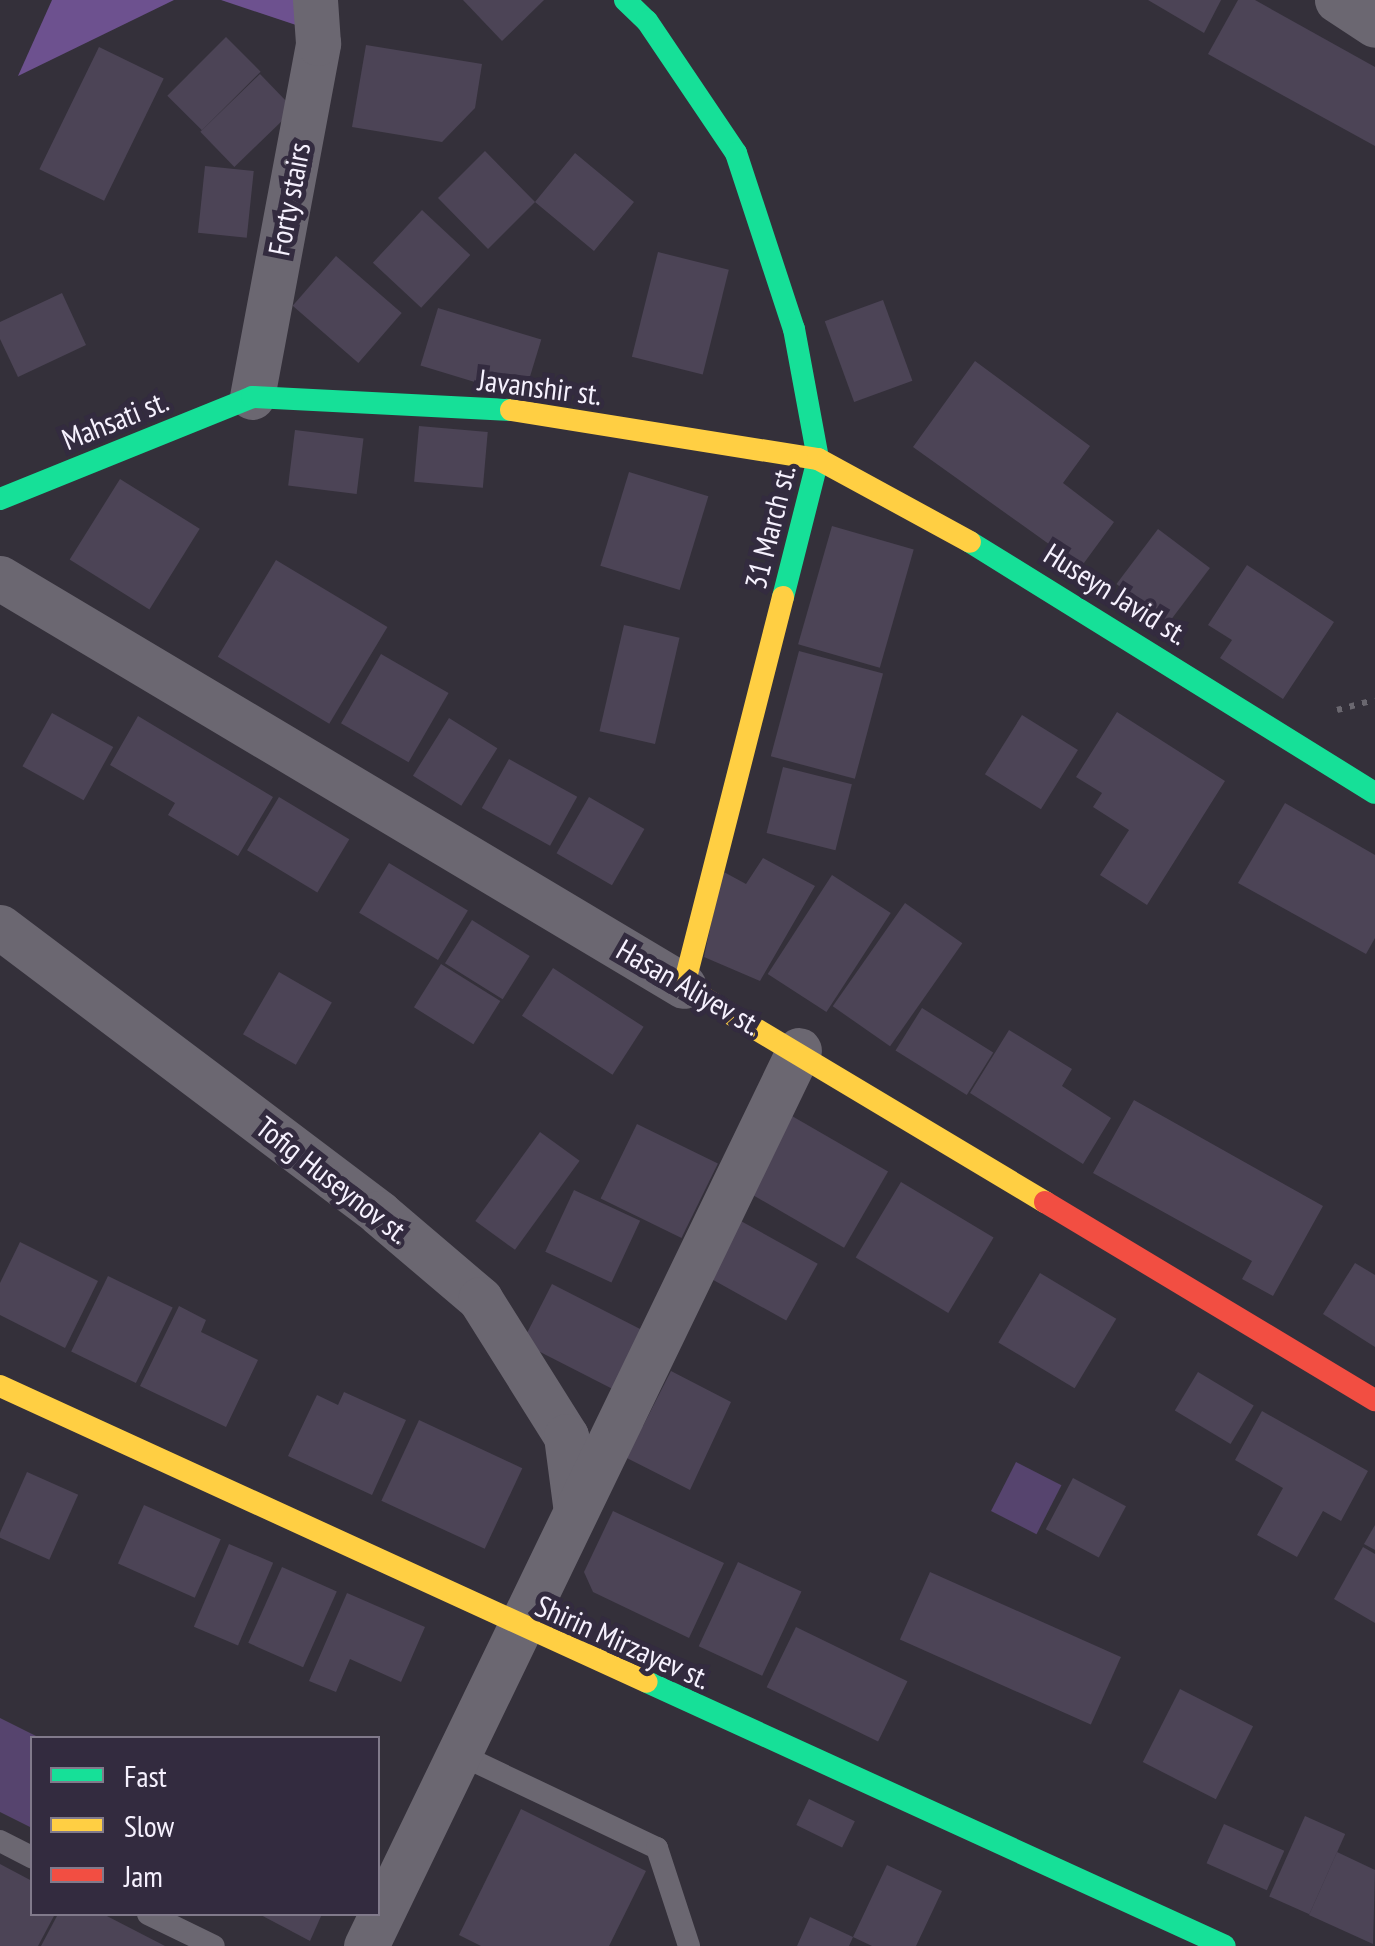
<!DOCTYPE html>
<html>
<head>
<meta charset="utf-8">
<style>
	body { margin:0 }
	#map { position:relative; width:1375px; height:1946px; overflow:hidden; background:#34303a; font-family:"PT Sans Narrow",sans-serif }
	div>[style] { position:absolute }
	.green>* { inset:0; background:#56446e; transform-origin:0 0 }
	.forest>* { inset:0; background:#6d518f }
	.building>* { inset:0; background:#4c4456; transform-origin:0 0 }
	.path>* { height:6px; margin-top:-3px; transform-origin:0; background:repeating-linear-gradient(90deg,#6a676f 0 5px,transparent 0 13px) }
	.lane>* { height:22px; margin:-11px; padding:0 11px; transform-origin:11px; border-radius:11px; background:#6b6771 }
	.street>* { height:45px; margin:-22.5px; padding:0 22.5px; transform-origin:22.5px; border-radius:22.5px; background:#6b6771 }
	.fast>* { height:22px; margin:-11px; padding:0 11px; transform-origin:11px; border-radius:11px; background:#16e098 }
	.slow>* { height:22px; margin:-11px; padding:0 11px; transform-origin:11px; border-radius:11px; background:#ffcf43 }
	.jam>* { height:22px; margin:-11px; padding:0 11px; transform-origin:11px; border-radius:11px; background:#f24e42 }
	span { translate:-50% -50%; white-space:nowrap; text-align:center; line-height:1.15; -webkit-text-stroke:10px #332b3f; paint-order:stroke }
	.street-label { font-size:30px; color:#f6f1fe }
	.legend { position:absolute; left:30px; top:1736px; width:350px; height:180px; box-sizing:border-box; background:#332b3f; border:2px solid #817a8b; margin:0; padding:12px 18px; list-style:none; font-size:30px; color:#f6f1fe }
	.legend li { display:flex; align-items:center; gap:20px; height:50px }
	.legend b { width:50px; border:2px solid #817a8b }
</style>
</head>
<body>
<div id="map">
	<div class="green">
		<i style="left:1016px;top:1462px;width:51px;height:55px;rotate:27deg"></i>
		<i style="clip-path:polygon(0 1718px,40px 1738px,32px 1738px,32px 1828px,0 1812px)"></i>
	</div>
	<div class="forest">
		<i style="clip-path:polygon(52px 0,174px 0,18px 76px)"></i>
		<i style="clip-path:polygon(221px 0,301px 0,302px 27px)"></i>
	</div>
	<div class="building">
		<i style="clip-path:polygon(463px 0,544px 0,502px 41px)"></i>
		<i style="clip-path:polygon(1148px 0,1221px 0,1204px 33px)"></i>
		<i style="clip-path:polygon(1238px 0,1255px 0,1375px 67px,1375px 146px,1208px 54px)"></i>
		<i style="left:226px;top:37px;width:49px;height:83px;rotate:45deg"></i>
		<i style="clip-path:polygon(366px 45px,482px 64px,475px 108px,442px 142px,352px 127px)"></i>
		<i style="left:99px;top:47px;width:72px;height:136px;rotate:26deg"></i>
		<i style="left:260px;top:74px;width:49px;height:83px;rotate:46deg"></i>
		<i style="clip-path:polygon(485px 151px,535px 202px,575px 153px,634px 202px,594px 251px,535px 202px,488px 249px,438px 198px)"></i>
		<i style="left:205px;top:166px;width:49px;height:67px;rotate:6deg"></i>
		<i style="left:422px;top:210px;width:66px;height:72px;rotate:43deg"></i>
		<i style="left:658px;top:252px;width:73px;height:108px;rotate:14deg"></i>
		<i style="left:336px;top:256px;width:87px;height:66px;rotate:41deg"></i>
		<i style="clip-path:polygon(62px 293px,86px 345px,18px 377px,0 339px,0 322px)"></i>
		<i style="left:883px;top:300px;width:86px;height:62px;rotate:70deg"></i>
		<i style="left:438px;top:308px;width:108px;height:60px;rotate:17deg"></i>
		<i style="clip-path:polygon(975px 361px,1090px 446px,1063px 483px,1114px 522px,1081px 567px,913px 447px)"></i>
		<i style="left:419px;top:426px;width:69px;height:56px;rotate:5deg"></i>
		<i style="left:295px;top:430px;width:69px;height:56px;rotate:7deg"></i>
		<i style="left:629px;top:472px;width:83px;height:98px;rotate:17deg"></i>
		<i style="left:120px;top:479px;width:94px;height:95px;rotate:32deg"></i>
		<i style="left:832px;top:526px;width:85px;height:123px;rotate:16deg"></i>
		<i style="left:1158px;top:529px;width:65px;height:69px;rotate:37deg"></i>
		<i style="left:276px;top:560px;width:130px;height:113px;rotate:31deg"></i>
		<i style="clip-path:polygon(1247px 565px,1334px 622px,1283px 699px,1220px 658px,1232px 640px,1208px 625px)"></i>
		<i style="left:624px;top:625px;width:57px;height:109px;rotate:13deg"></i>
		<i style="left:799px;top:651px;width:87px;height:109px;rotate:15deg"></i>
		<i style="left:381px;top:654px;width:78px;height:80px;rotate:30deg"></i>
		<i style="clip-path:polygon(1117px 712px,1225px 781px,1147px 905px,1100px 875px,1129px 830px,1093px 807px,1102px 793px,1076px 777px)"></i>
		<i style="left:52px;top:713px;width:70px;height:61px;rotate:29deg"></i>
		<i style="left:1022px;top:715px;width:66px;height:70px;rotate:32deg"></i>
		<i style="clip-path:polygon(138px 716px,273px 797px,238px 856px,168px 815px,175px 803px,110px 765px)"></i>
		<i style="left:449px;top:718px;width:57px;height:68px;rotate:32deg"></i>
		<i style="left:509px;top:759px;width:78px;height:56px;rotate:29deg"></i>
		<i style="left:783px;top:767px;width:71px;height:68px;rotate:14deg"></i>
		<i style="left:279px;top:797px;width:82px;height:62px;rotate:31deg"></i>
		<i style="left:589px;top:797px;width:64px;height:65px;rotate:30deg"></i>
		<i style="clip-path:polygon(1285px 803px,1375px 855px,1375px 938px,1366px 954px,1238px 883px)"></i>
		<i style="clip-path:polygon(763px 858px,815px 886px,760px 981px,704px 957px,722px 871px,746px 884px)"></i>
		<i style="left:389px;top:863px;width:92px;height:58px;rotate:31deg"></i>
		<i style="left:832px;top:875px;width:70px;height:118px;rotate:33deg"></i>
		<i style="left:905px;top:903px;width:70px;height:126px;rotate:35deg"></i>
		<i style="left:472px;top:920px;width:68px;height:51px;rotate:32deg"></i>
		<i style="left:441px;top:964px;width:70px;height:51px;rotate:32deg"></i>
		<i style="left:553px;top:968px;width:108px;height:57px;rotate:33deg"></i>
		<i style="left:279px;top:972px;width:61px;height:72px;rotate:30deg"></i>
		<i style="left:922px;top:1008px;width:84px;height:50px;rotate:32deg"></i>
		<i style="clip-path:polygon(1009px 1030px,1072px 1069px,1062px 1086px,1111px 1118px,1083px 1164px,970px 1093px)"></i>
		<i style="clip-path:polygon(1134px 1100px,1323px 1206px,1273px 1296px,1242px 1279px,1252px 1261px,1093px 1173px)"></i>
		<i style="left:785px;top:1112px;width:119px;height:88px;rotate:30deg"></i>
		<i style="left:637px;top:1124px;width:90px;height:83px;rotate:26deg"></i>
		<i style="left:540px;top:1132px;width:49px;height:110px;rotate:36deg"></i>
		<i style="left:901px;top:1182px;width:108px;height:88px;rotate:31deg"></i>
		<i style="left:574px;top:1190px;width:73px;height:68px;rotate:25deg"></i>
		<i style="left:739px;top:1220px;width:90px;height:65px;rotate:29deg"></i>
		<i style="clip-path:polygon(20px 1242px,98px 1281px,65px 1348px,0 1315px,0 1283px)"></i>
		<i style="clip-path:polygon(1355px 1263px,1375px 1275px,1375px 1347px,1323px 1314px)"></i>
		<i style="left:1040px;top:1273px;width:89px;height:81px;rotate:31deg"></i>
		<i style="left:108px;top:1276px;width:72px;height:84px;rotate:26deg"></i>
		<i style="left:552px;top:1284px;width:111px;height:66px;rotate:27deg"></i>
		<i style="clip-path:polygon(179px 1306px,206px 1320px,201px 1332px,258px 1360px,226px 1427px,140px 1386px)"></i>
		<i style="clip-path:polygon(671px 1371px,731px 1402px,690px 1490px,615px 1452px,631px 1420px,643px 1426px)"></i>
		<i style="left:1198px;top:1372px;width:65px;height:45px;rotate:31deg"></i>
		<i style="clip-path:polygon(344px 1392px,406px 1420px,372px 1495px,288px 1456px,317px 1395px,338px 1405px)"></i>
		<i style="clip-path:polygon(1262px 1411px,1368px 1471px,1341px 1521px,1323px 1511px,1297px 1557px,1257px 1535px,1283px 1488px,1235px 1460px)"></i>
		<i style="left:419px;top:1420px;width:114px;height:89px;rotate:25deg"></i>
		<i style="left:27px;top:1472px;width:56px;height:71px;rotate:24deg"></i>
		<i style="left:1073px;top:1478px;width:60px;height:58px;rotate:28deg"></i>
		<i style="left:144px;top:1505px;width:84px;height:64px;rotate:24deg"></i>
		<i style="clip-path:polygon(613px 1511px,724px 1563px,689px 1638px,593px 1592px,584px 1572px)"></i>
		<i style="clip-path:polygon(1375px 1525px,1375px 1550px,1364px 1544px)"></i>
		<i style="left:229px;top:1544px;width:48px;height:90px;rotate:23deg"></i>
		<i style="clip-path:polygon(1363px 1547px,1375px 1554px,1375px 1623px,1334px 1599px)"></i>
		<i style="left:738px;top:1562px;width:70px;height:93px;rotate:25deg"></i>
		<i style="left:282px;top:1567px;width:60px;height:83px;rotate:24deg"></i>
		<i style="left:930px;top:1572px;width:209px;height:74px;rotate:24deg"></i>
		<i style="clip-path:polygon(347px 1593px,425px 1627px,401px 1682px,350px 1659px,336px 1692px,309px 1681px)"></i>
		<i style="left:796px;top:1627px;width:124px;height:67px;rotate:26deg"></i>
		<i style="left:1180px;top:1689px;width:82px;height:82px;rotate:27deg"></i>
		<i style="left:809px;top:1799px;width:51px;height:29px;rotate:26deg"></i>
		<i style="clip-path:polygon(521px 1809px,646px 1871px,609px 1946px,481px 1946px,459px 1935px)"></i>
		<i style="left:1305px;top:1816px;width:44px;height:88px;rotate:24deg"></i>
		<i style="left:1224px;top:1824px;width:66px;height:43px;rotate:24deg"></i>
		<i style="clip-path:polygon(1337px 1852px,1375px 1870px,1373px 1944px,1309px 1915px)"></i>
		<i style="clip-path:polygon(0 1864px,32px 1881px,32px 1914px,55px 1914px,38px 1946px,0 1946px)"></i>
		<i style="clip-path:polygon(887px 1865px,942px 1891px,916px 1946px,872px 1946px,853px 1937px,849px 1946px,797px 1946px,810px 1917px,853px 1937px)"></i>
		<i style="clip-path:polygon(58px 1914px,103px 1914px,165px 1946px,41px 1946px)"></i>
		<i style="clip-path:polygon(259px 1914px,322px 1914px,310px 1941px)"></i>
	</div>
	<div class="path">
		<i style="left:1337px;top:710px;width:39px;rotate:-15deg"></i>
	</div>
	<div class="lane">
		<i style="left:461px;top:1755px;width:217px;rotate:25.4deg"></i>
		<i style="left:657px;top:1848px;width:103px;rotate:71.9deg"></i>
		<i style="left:0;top:1841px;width:36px;rotate:27deg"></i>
		<i style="left:148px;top:1914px;width:73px;rotate:25.9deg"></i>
	</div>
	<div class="street">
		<i style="left:1337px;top:0;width:45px;rotate:33.3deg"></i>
		<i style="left:252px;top:397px;width:360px;rotate:-79.4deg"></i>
		<i style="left:318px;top:43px;width:43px;rotate:-94deg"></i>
		<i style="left:0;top:578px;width:796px;rotate:30.82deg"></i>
		<i style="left:0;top:927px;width:475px;rotate:37deg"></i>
		<i style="left:379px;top:1213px;width:133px;rotate:40.4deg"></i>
		<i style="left:480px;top:1299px;width:162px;rotate:57.9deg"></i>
		<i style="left:566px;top:1436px;width:69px;rotate:82.5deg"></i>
		<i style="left:366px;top:1946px;width:995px;rotate:-64.21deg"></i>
	</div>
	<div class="fast">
		<i style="left:625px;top:0;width:30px;rotate:44deg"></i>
		<i style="left:647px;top:21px;width:159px;rotate:56deg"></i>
		<i style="left:736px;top:153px;width:185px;rotate:71.8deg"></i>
		<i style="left:794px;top:329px;width:132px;rotate:79.5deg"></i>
		<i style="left:818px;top:459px;width:142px;rotate:104.2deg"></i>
		<i style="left:0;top:499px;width:272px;rotate:-22deg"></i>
		<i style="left:252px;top:397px;width:259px;rotate:2.9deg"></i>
		<i style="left:970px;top:542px;width:476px;rotate:31.8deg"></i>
		<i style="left:647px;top:1682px;width:635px;rotate:24.55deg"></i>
	</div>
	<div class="slow">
		<i style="left:511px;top:410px;width:311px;rotate:9.1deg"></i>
		<i style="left:818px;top:459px;width:173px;rotate:28.6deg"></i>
		<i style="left:783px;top:597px;width:401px;rotate:104.3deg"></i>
		<i style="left:684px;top:986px;width:421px;rotate:30.9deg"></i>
		<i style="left:0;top:1386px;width:711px;rotate:24.58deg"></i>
	</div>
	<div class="jam">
		<i style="left:1045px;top:1202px;width:385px;rotate:31deg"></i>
	</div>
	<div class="street-label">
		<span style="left:289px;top:199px;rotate:-79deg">Forty stairs</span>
		<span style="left:540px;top:387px;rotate:7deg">Javanshir st.</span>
		<span style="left:115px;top:420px;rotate:-22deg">Mahsati st.</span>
		<span style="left:770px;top:527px;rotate:-76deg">31 March st.</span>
		<span style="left:1116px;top:594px;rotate:32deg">Huseyn Javid st.</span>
		<span style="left:689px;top:987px;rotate:30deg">Hasan Aliyev st.</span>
		<span style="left:333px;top:1180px;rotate:38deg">Tofig Huseynov st.</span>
		<span style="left:623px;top:1642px;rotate:24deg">Shirin Mirzayev st.</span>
	</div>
	<ul class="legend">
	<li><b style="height:12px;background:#16e098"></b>Fast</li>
	<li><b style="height:12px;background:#ffcf43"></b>Slow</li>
	<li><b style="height:12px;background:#f24e42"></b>Jam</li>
	</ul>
</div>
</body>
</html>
